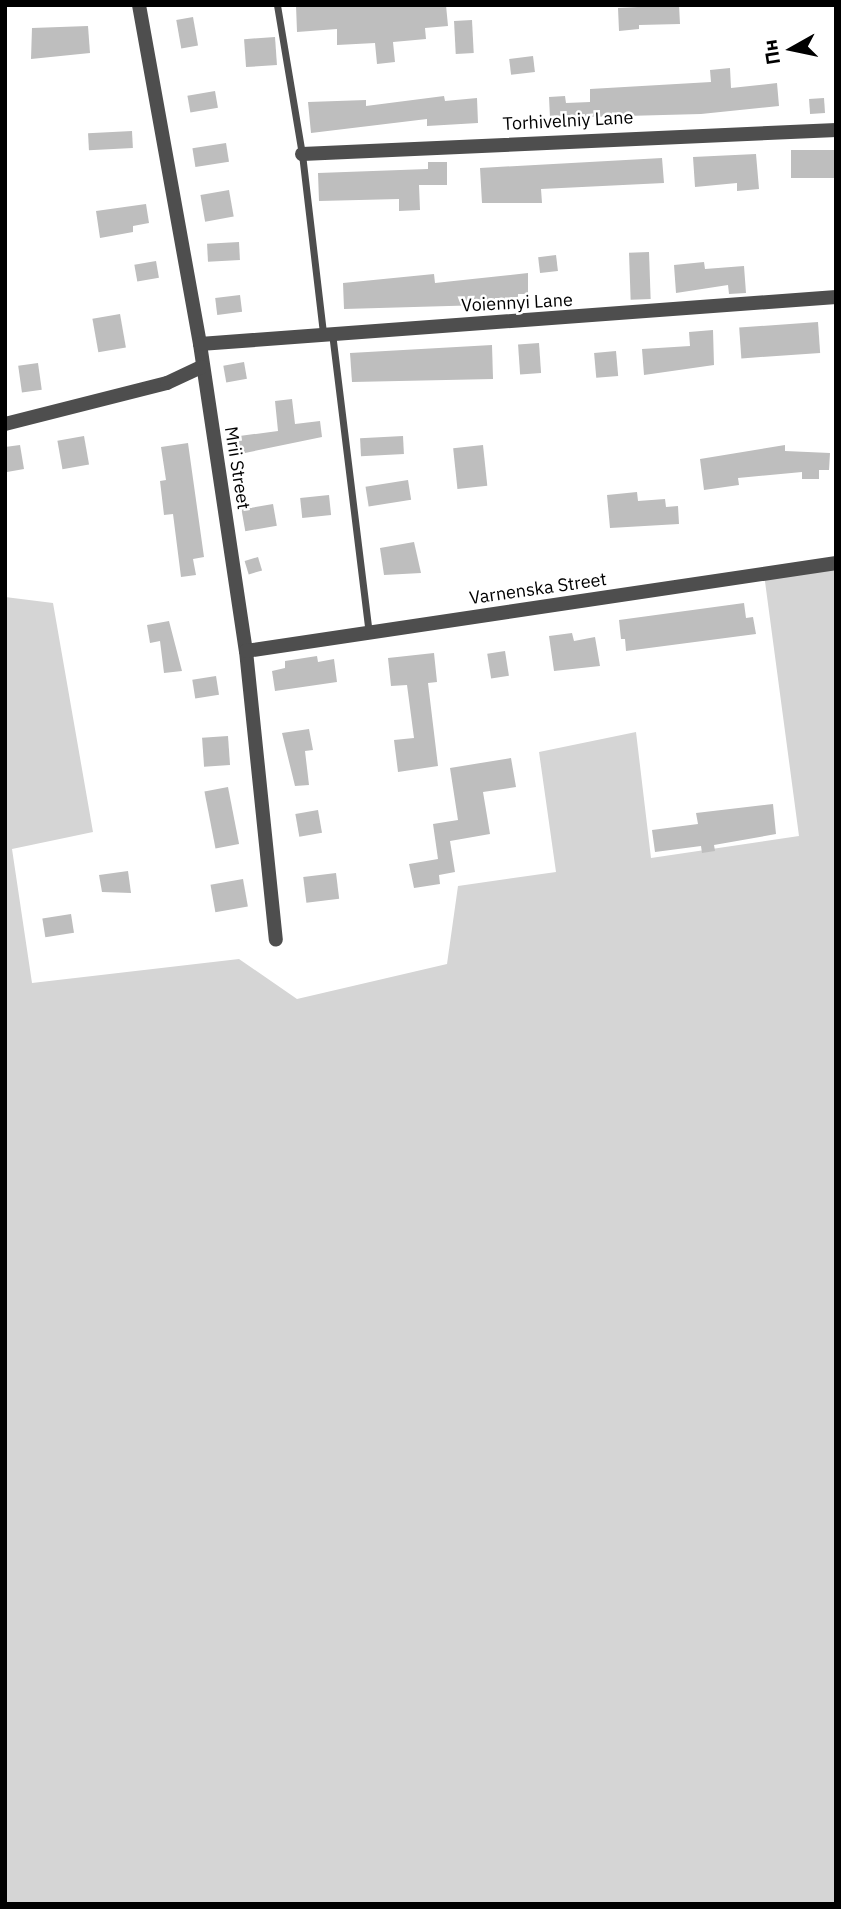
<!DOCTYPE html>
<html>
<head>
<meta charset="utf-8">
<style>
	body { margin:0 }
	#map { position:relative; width:841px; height:1909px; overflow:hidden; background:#fff; font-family:"IBM Plex Sans",sans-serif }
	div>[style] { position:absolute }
	.green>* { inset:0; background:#d5d5d5 }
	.building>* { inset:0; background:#bebebe; transform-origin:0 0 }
	.lane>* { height:7px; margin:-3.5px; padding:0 3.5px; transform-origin:3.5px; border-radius:3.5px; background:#4e4e4e }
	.street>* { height:14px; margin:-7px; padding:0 7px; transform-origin:7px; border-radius:7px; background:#4e4e4e }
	span { translate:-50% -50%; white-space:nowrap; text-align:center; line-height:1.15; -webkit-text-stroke:5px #fff; paint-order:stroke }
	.street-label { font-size:18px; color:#000 }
	.frame { position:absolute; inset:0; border:7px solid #000; pointer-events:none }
	.north { position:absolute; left:757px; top:14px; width:70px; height:70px; -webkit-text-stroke:5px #fff; paint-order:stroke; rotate:261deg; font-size:19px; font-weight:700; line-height:28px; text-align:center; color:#000 }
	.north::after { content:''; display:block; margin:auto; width:24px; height:32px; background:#000; clip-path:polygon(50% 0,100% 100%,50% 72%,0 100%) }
</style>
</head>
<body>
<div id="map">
	<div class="green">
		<i style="clip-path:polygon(836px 563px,836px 1904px,5px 1904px,5px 597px,53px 603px,93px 832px,12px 849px,32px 983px,239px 959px,297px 999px,447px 964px,458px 886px,556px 872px,539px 752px,636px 732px,651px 858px,799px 836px,764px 574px)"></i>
	</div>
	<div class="building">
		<i style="clip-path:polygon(296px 5px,446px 5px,448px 26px,425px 28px,426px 39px,393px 42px,395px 62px,377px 64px,375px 43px,337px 45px,337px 29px,297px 32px)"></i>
		<i style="clip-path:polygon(679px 5px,680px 24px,639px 25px,639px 29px,619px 31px,618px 8px)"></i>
		<i style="left:193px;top:17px;width:29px;height:17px;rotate:80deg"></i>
		<i style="left:472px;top:20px;width:33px;height:18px;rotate:87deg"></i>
		<i style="clip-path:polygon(88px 26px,90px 53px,31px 59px,32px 28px)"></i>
		<i style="left:275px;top:37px;width:28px;height:31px;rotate:86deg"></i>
		<i style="left:533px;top:56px;width:16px;height:24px;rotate:83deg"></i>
		<i style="clip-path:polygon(730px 68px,731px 88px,777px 83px,779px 106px,701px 114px,550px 118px,549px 97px,565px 96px,566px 103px,590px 102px,590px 89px,711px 82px,710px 70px)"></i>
		<i style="left:215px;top:91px;width:17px;height:28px;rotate:80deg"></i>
		<i style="clip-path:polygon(444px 96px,445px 101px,477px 98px,478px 123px,427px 126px,427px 119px,311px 133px,308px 102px,366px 100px,366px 106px)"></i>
		<i style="left:824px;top:98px;width:15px;height:15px;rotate:86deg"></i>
		<i style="left:132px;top:131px;width:17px;height:44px;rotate:87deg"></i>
		<i style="left:226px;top:143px;width:19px;height:34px;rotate:81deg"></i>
		<i style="left:836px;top:150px;width:28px;height:45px;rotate:90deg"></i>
		<i style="clip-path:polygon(756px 154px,759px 189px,737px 191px,737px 183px,695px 187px,693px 157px)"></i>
		<i style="clip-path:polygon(662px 158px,664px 183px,541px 189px,542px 203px,482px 203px,480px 168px)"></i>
		<i style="clip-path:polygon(428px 162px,447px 162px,447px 185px,419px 185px,420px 210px,399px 211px,399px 199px,319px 201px,318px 173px,428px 169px)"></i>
		<i style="left:229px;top:190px;width:27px;height:29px;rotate:80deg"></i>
		<i style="clip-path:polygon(146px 204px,149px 223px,133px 226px,133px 232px,100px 238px,96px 211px)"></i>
		<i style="left:239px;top:242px;width:18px;height:32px;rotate:87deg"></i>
		<i style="left:649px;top:252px;width:47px;height:20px;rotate:88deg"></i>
		<i style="left:556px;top:255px;width:16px;height:18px;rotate:83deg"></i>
		<i style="left:156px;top:261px;width:17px;height:22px;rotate:80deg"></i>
		<i style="clip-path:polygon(704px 262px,705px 269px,744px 266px,746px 293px,729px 294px,728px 285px,676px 293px,674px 265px)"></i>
		<i style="clip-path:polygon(528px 273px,528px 294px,518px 294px,518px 304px,344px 309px,343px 283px,434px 274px,435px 283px)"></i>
		<i style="left:240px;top:295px;width:17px;height:25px;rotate:83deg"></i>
		<i style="left:120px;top:314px;width:34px;height:28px;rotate:80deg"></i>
		<i style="left:818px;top:322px;width:31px;height:79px;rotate:86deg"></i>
		<i style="clip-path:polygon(713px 330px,714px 365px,644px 375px,642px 349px,690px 346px,689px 332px)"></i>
		<i style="left:539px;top:343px;width:30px;height:21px;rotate:86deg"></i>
		<i style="clip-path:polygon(492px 345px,493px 379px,352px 382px,350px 353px)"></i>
		<i style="left:616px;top:351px;width:25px;height:22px;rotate:85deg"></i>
		<i style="left:244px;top:362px;width:17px;height:21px;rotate:80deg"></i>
		<i style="left:38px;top:363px;width:27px;height:20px;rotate:82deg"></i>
		<i style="clip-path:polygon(292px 399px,295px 424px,320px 421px,322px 437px,235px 455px,232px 437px,278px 431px,275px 401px)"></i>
		<i style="left:84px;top:436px;width:29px;height:27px;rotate:80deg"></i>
		<i style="left:403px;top:436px;width:18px;height:43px;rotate:87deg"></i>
		<i style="clip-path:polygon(188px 443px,204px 557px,193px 559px,196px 575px,181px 577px,173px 514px,164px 515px,160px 481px,166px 480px,161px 447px)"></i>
		<i style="clip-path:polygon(20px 445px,24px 469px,7px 472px,5px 447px)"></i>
		<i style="left:483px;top:445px;width:41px;height:30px;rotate:84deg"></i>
		<i style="clip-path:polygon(785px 445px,785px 451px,830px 453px,829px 470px,819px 470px,819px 479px,802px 479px,802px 472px,738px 478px,739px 485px,704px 490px,700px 459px)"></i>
		<i style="left:408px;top:480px;width:20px;height:43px;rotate:81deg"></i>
		<i style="clip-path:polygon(637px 492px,638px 501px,665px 499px,666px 507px,678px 506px,679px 524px,610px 528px,607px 495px)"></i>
		<i style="left:329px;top:495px;width:20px;height:29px;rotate:84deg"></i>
		<i style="left:273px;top:504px;width:22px;height:32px;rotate:80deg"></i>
		<i style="clip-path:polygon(414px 542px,421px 573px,384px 575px,380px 548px)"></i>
		<i style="left:258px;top:557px;width:14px;height:14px;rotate:73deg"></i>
		<i style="clip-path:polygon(744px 603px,746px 618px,753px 617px,756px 634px,626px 651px,625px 639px,621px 639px,619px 620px)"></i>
		<i style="clip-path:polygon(169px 621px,182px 671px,164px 673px,160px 641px,150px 643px,147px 625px)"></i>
		<i style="clip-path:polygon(572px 633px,574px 641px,595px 637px,600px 666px,554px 671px,549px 636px)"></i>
		<i style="left:505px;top:651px;width:25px;height:18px;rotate:81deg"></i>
		<i style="clip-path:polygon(434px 653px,437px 682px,428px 683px,438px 766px,398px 772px,394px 740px,414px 738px,407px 685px,391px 686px,388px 658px)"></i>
		<i style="clip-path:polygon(317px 656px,318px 662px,334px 659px,337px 682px,275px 691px,272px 671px,285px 668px,285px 661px)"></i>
		<i style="left:216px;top:676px;width:19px;height:24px;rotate:81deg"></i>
		<i style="clip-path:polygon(309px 729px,313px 750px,305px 751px,309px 785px,295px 786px,282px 733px)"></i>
		<i style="left:228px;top:736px;width:29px;height:26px;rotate:86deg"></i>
		<i style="clip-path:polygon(511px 758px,516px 787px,483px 792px,490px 834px,450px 841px,455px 872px,439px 875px,440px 884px,414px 888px,409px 864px,438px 859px,433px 824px,458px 820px,450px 768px)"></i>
		<i style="left:228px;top:787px;width:58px;height:24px;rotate:79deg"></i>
		<i style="clip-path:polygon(773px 804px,776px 834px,714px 845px,715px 851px,702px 853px,701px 846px,655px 852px,652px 830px,698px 824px,696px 813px)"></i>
		<i style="left:318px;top:810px;width:23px;height:23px;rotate:80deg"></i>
		<i style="clip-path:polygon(128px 871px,131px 893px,102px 892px,99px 875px)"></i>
		<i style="left:336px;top:873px;width:26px;height:33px;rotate:83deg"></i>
		<i style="left:243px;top:879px;width:28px;height:33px;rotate:80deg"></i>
		<i style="left:71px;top:914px;width:19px;height:29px;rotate:81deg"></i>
	</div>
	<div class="lane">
		<i style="left:277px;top:5px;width:151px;rotate:80.5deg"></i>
		<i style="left:302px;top:154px;width:180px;rotate:83.3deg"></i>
		<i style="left:332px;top:333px;width:302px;rotate:83deg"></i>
	</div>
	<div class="street">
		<i style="left:139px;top:5px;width:344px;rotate:79.8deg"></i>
		<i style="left:200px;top:344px;width:310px;rotate:81.5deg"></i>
		<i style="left:246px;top:651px;width:290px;rotate:84.1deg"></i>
		<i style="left:302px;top:154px;width:535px;rotate:-2.57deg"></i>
		<i style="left:200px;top:344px;width:638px;rotate:-4.23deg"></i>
		<i style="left:5px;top:424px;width:167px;rotate:-14.2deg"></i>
		<i style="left:167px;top:383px;width:38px;rotate:-25deg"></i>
		<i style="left:246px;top:651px;width:597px;rotate:-8.48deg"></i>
	</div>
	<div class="street-label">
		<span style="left:568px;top:121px;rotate:-3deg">Torhivelniy Lane</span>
		<span style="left:517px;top:303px;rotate:-3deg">Voiennyi Lane</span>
		<span style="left:237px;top:468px;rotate:81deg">Mrii Street</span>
		<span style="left:538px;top:589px;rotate:-8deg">Varnenska Street</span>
	</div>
	<div class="frame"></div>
	<div class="north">Пн</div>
</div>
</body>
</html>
